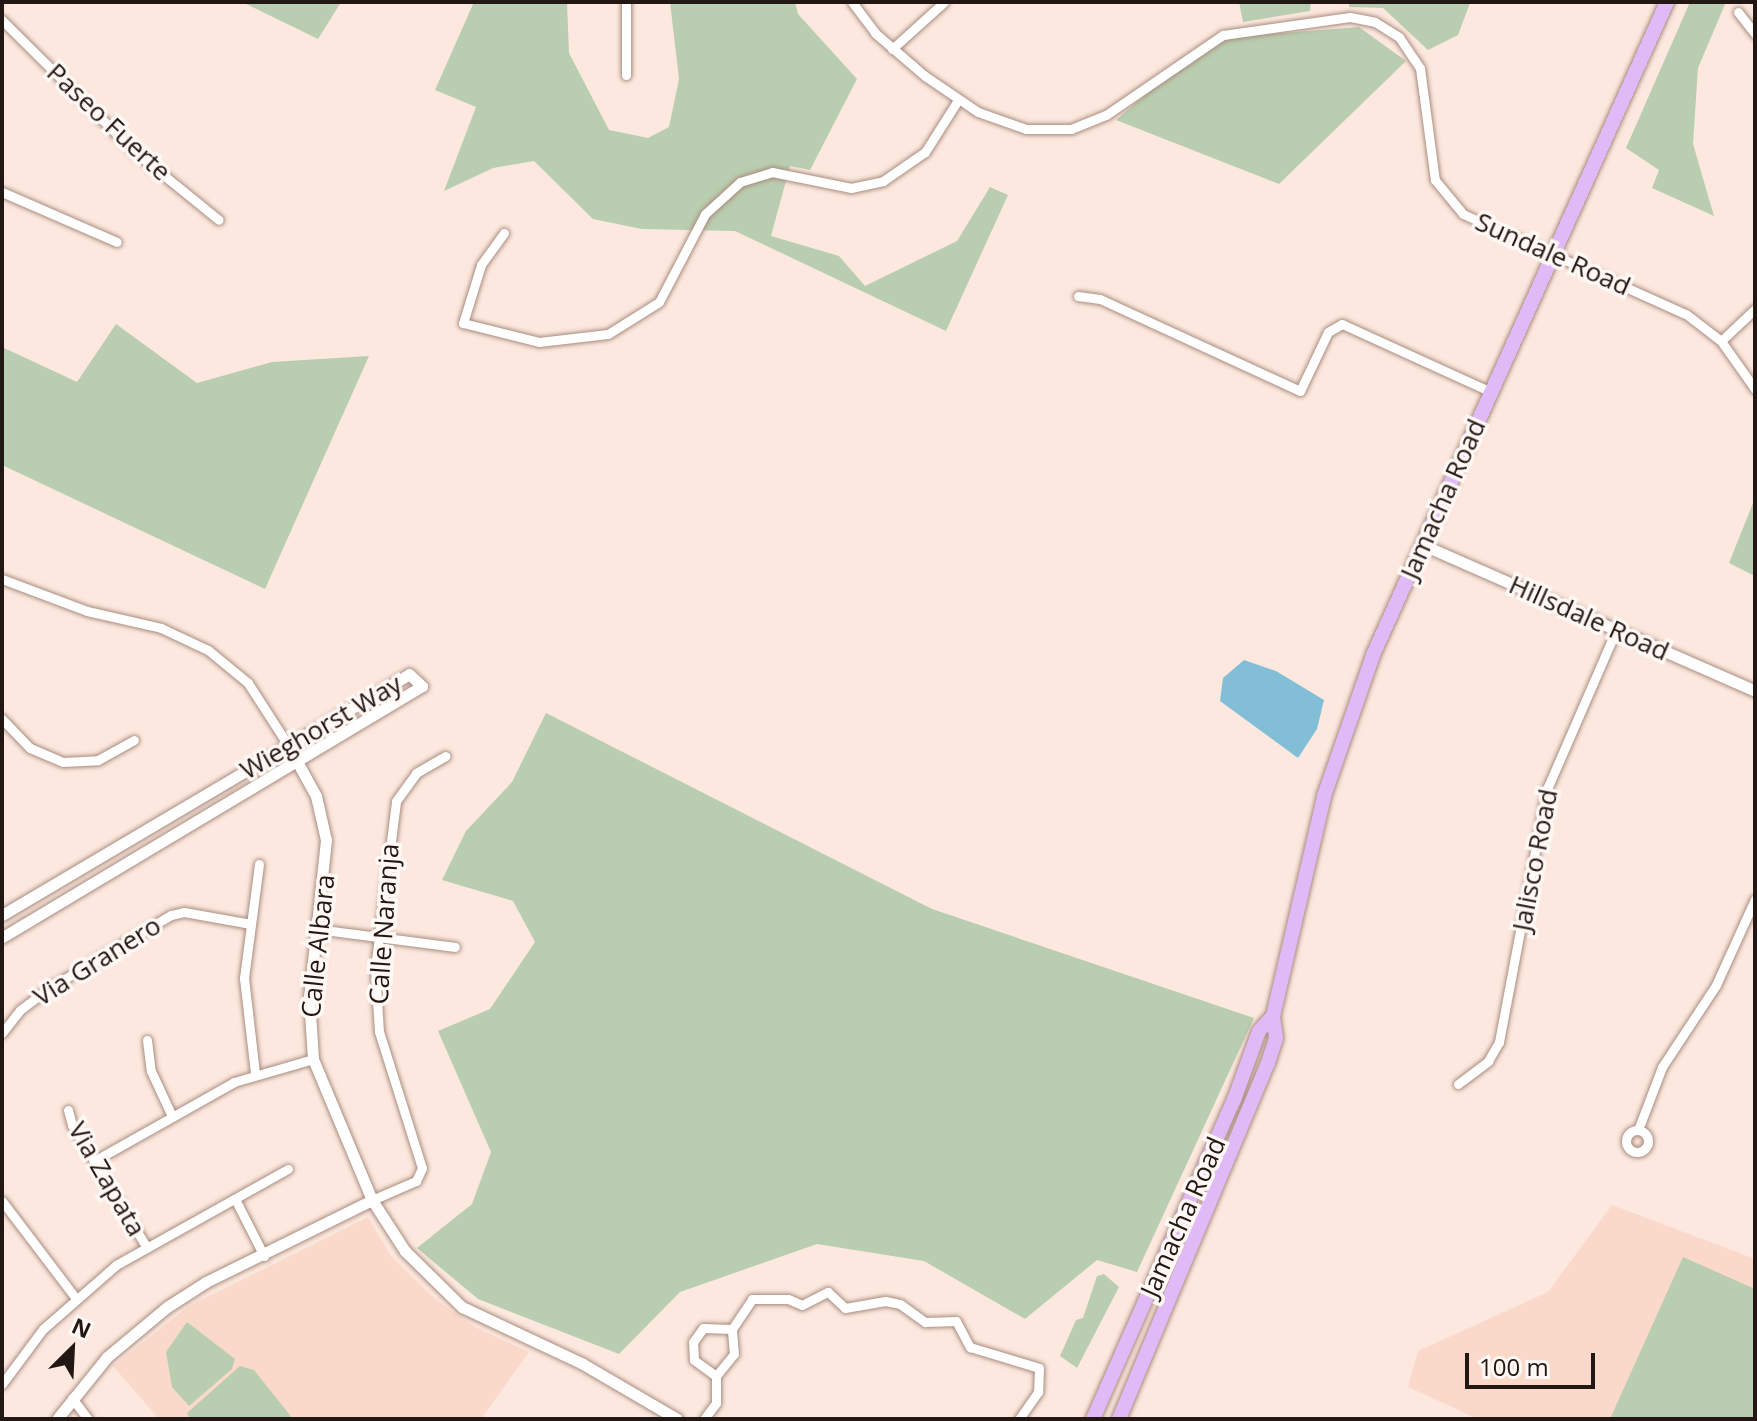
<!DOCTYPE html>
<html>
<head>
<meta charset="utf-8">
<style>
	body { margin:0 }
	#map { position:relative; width:1757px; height:1421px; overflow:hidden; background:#fce8df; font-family:"Open Sans",sans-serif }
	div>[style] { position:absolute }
	.built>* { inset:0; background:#fad9cb }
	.green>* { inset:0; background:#b9cdb0 }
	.water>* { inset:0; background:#82bfd7 }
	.roads { filter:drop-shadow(0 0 2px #aa8c7f) drop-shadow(0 0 2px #aa8c7f) }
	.minor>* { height:9px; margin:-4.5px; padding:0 4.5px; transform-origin:4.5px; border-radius:4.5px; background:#fff }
	.minor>.ring { margin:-4.5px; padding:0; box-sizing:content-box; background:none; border:9px solid #fff; border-radius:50% }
	.tertiary>* { height:11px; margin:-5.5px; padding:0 5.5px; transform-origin:5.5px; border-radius:5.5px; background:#fff }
	.primary>* { height:14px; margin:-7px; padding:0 7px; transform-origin:7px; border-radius:7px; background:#dfbaf7 }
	span { translate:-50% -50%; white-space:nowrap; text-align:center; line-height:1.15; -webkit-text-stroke:7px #fff8f5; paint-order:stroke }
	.street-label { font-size:26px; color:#221712 }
	.frame { position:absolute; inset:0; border:4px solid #221712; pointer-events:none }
	.north { position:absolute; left:32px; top:1309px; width:80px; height:80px; -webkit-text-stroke:6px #fff8f5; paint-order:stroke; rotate:24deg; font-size:22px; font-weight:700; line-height:32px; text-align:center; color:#221712 }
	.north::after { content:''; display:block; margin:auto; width:28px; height:36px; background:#221712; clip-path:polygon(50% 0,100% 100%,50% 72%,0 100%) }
	.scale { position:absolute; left:1465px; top:1353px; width:130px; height:36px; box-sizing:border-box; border:4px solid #221712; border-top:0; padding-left:10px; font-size:24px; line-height:28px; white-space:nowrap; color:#221712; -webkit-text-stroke:6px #fff8f5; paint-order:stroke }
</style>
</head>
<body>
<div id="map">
	<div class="built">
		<i style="clip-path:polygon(1612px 1205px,1755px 1259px,1755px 1419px,1478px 1419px,1408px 1387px,1418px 1351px,1548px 1292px)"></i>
		<i style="clip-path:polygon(368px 1217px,391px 1256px,435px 1299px,475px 1327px,529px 1352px,481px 1419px,159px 1419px,113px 1366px,189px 1306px)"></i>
	</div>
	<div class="green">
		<i style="clip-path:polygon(242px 2px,341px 2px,318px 39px)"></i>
		<i style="clip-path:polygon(474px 2px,567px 2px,569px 53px,609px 130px,648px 138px,669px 127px,679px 79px,670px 2px,795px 2px,798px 14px,857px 79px,810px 170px,790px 166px,771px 236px,839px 256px,865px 286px,957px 241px,990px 187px,1008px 195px,946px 331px,735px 231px,642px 229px,593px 219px,534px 161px,493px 168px,444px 191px,476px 107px,435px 90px)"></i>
		<i style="clip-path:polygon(1239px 2px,1311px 2px,1310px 11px,1243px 22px)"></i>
		<i style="clip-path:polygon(1349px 2px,1469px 2px,1470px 3px,1458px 35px,1428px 50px,1383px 8px,1349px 7px)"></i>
		<i style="clip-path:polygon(1690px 2px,1726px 2px,1698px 68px,1693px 144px,1714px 216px,1652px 188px,1659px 170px,1626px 148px)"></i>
		<i style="clip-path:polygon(1359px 27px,1406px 61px,1279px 184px,1116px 120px,1185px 61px,1232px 37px)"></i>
		<i style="clip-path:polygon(116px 324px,197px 383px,272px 362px,369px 356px,265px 589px,2px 465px,2px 347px,77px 382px)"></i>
		<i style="clip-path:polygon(1755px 498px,1755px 576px,1729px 563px)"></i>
		<i style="clip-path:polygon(546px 713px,932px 909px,1254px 1018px,1137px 1272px,1097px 1260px,1025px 1319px,924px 1261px,817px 1244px,680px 1292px,619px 1354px,478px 1299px,417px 1248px,472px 1204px,491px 1152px,438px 1031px,490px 1009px,535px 942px,513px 901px,442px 880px,466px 831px,512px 782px)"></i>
		<i style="clip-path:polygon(1683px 1257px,1755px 1289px,1755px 1419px,1610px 1419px)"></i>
		<i style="clip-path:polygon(1104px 1274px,1119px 1287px,1077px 1368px,1060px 1356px,1076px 1320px,1083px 1318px,1097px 1276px)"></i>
		<i style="clip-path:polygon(187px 1322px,235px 1359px,232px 1369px,189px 1406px,172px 1387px,166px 1352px)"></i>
		<i style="clip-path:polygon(240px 1366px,254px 1370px,293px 1419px,190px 1419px,187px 1413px)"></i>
	</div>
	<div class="water">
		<i style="clip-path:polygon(1244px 660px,1276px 671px,1324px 700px,1317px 729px,1298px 758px,1220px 701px,1223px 678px)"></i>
	</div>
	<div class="roads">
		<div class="minor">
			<i style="left:852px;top:2px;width:39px;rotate:53deg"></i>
			<i style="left:875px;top:33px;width:66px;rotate:40.7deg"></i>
			<i style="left:925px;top:76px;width:64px;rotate:34.2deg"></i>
			<i style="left:978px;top:112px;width:51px;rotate:19.5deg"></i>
			<i style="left:1026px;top:129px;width:45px"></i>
			<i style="left:1071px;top:129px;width:38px;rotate:-22deg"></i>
			<i style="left:1106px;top:115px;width:142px;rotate:-34.4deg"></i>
			<i style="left:1223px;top:35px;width:128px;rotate:-8.1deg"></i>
			<i style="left:1350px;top:17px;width:25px;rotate:11deg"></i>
			<i style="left:1375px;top:22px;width:28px;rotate:32deg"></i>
			<i style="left:1399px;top:37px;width:37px;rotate:56deg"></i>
			<i style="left:1420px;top:68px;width:113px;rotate:82.4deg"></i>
			<i style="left:1435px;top:180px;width:44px;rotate:50.5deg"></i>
			<i style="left:1463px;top:214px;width:244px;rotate:24.2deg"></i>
			<i style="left:1686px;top:314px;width:44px;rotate:37.6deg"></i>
			<i style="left:1721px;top:341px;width:59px;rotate:54.7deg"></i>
			<i style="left:1738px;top:12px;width:28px;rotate:52deg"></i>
			<i style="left:2px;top:20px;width:186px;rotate:44.8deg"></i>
			<i style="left:134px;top:151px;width:109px;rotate:39.1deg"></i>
			<i style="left:892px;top:49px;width:70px;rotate:-42.1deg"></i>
			<i style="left:626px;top:75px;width:73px;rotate:-90deg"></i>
			<i style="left:2px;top:192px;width:125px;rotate:23.5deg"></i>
			<i style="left:504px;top:233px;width:39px;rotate:126deg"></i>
			<i style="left:481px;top:265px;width:61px;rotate:107.2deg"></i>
			<i style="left:463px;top:323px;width:78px;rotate:14deg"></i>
			<i style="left:539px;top:342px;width:69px;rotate:-6.6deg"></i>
			<i style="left:608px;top:334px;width:60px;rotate:-32.1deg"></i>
			<i style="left:659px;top:302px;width:99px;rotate:-62.4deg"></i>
			<i style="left:705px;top:214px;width:47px;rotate:-42.4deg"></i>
			<i style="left:740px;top:182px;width:34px;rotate:-17deg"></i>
			<i style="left:772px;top:172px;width:81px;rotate:11.4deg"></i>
			<i style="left:851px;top:188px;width:33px;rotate:-12deg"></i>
			<i style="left:883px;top:181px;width:51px;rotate:-34.6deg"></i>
			<i style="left:925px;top:152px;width:62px;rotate:-57.6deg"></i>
			<i style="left:1078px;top:296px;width:22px;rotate:8deg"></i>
			<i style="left:1100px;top:299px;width:220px;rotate:24.7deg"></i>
			<i style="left:1300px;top:391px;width:65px;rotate:-64.6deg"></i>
			<i style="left:1328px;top:332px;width:16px;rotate:-30deg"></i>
			<i style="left:1342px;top:324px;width:164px;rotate:24.5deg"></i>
			<i style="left:1721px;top:341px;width:47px;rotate:-43.3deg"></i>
			<i style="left:2px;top:579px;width:91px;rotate:20.6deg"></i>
			<i style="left:87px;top:611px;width:76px;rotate:12.9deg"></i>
			<i style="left:161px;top:628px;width:52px;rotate:25.1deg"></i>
			<i style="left:208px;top:650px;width:52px;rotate:39.5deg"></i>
			<i style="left:248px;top:683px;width:74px;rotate:57.2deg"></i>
			<i style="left:2px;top:719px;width:40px;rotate:46deg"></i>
			<i style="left:30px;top:748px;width:36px;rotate:23deg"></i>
			<i style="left:63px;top:762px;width:35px;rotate:-3deg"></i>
			<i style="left:98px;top:760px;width:41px;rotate:-29.1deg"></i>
			<i style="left:317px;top:929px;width:139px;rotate:7.4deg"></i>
			<i style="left:2px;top:1033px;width:29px;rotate:-52deg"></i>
			<i style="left:20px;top:1010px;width:39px;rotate:-37deg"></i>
			<i style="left:51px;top:987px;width:140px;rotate:-31deg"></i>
			<i style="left:171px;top:915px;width:13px;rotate:-13deg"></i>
			<i style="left:184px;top:912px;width:68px;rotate:10.2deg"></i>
			<i style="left:147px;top:1040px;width:31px;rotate:83deg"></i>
			<i style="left:151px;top:1071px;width:47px;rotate:65.1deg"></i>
			<i style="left:255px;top:1073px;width:96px;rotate:-96.6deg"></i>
			<i style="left:244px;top:978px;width:115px;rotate:-82.5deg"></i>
			<i style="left:1458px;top:1084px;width:38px;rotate:-37deg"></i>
			<i style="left:1488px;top:1061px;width:22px;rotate:-60deg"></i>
			<i style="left:1499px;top:1042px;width:258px;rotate:-79.3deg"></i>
			<i style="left:1547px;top:789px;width:173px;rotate:-66.5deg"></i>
			<i style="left:68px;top:1110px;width:16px;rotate:75deg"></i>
			<i style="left:72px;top:1125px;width:144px;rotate:58.6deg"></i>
			<i class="ring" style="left:1626px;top:1130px;width:13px;height:13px"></i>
			<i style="left:1638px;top:1130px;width:67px;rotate:-69.1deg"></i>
			<i style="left:1662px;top:1067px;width:98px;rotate:-56.6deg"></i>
			<i style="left:1716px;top:985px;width:94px;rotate:-65.6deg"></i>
			<i style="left:94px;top:1161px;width:161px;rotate:-29.4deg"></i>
			<i style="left:234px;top:1082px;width:82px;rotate:-16.2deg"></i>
			<i style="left:235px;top:1199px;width:64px;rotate:63deg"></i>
			<i style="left:372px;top:1200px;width:48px;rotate:-23.4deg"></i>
			<i style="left:416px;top:1181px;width:14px;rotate:-65deg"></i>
			<i style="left:422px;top:1168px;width:143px;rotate:-107.5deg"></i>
			<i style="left:379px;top:1032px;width:64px;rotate:-93.6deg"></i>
			<i style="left:375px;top:968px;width:168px;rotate:-82.8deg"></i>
			<i style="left:396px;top:801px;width:34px;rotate:-54deg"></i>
			<i style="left:416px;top:773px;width:34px;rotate:-30deg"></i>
			<i style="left:2px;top:1201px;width:121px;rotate:52.8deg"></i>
			<i style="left:716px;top:1376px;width:27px;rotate:-144deg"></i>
			<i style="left:694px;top:1360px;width:18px;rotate:-93deg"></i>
			<i style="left:693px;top:1342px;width:17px;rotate:-54deg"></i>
			<i style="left:703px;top:1328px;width:29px;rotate:2deg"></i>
			<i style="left:2px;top:1384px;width:69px;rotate:-53.3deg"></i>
			<i style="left:43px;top:1329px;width:97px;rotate:-41.2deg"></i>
			<i style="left:116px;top:1265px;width:197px;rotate:-29.2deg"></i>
			<i style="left:72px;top:1398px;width:26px;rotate:53deg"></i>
			<i style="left:704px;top:1419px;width:20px;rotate:-53deg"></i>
			<i style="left:716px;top:1403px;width:27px;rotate:-90deg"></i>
			<i style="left:716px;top:1376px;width:28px;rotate:-51deg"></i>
			<i style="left:734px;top:1354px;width:25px;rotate:-95deg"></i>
			<i style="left:732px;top:1329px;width:36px;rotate:-56deg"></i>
			<i style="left:752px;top:1299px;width:36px"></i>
			<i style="left:788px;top:1299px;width:15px;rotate:23deg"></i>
			<i style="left:802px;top:1305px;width:29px;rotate:-27deg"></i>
			<i style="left:828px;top:1292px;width:23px;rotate:43deg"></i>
			<i style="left:845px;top:1308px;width:41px;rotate:-9.9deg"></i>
			<i style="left:885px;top:1301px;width:15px;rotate:11deg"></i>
			<i style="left:900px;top:1304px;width:31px;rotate:36deg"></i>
			<i style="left:925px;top:1322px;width:31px;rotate:-2deg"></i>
			<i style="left:956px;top:1321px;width:30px;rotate:62deg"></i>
			<i style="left:970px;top:1347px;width:72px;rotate:16.9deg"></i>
			<i style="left:1039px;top:1368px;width:24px;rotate:92deg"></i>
			<i style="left:1038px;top:1392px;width:33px;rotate:125deg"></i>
		</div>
		<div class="tertiary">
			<i style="left:1423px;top:545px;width:363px;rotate:23.7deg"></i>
			<i style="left:288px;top:745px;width:58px;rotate:61.2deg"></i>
			<i style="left:316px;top:796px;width:45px;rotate:77.2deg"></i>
			<i style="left:326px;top:840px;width:159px;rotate:96.1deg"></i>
			<i style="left:309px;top:998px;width:61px;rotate:86.2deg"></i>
			<i style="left:313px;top:1059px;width:153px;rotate:67.3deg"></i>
			<i style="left:372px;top:1200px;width:61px;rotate:57.1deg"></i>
			<i style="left:405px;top:1251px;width:80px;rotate:44.5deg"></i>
			<i style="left:462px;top:1307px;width:134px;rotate:25.2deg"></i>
			<i style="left:583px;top:1364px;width:109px;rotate:30.3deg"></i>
			<i style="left:2px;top:915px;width:473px;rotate:-30.6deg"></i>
			<i style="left:409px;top:674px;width:18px;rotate:43deg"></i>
			<i style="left:422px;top:686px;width:489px;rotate:149.1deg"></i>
			<i style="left:57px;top:1419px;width:80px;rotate:-51.1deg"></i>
			<i style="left:107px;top:1357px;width:78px;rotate:-39.8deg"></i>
			<i style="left:167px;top:1307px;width:46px;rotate:-32.7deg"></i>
			<i style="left:206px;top:1282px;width:185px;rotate:-26.3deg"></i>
		</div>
		<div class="primary">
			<i style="left:1093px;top:1419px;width:349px;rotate:-66.2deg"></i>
			<i style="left:1234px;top:1100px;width:73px;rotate:-70.1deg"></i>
			<i style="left:1259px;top:1031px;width:21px;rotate:-47deg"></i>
			<i style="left:1119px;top:1419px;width:386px;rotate:-67.3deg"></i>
			<i style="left:1268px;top:1063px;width:26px;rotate:-72deg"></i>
			<i style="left:1276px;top:1038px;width:22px;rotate:-98deg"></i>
			<i style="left:1273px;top:1016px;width:226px;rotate:-76.9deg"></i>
			<i style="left:1324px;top:796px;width:149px;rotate:-70.8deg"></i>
			<i style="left:1373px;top:655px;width:716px;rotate:-65.76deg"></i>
		</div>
	</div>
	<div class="street-label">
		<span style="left:109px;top:122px;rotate:43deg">Paseo Fuerte</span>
		<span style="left:1553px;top:254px;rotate:24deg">Sundale Road</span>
		<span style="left:1443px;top:499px;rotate:-66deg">Jamacha Road</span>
		<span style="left:1589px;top:618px;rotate:24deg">Hillsdale Road</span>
		<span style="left:321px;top:727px;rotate:-30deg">Wieghorst Way</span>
		<span style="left:1535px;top:860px;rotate:-79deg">Jalisco Road</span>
		<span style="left:384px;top:924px;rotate:-86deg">Calle Naranja</span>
		<span style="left:318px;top:946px;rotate:-84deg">Calle Albara</span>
		<span style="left:97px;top:961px;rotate:-32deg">Via Granero</span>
		<span style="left:107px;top:1179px;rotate:60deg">Via Zapata</span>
		<span style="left:1183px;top:1217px;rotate:-66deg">Jamacha Road</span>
	</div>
	<div class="frame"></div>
	<div class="north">N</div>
	<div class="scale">100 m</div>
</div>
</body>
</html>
